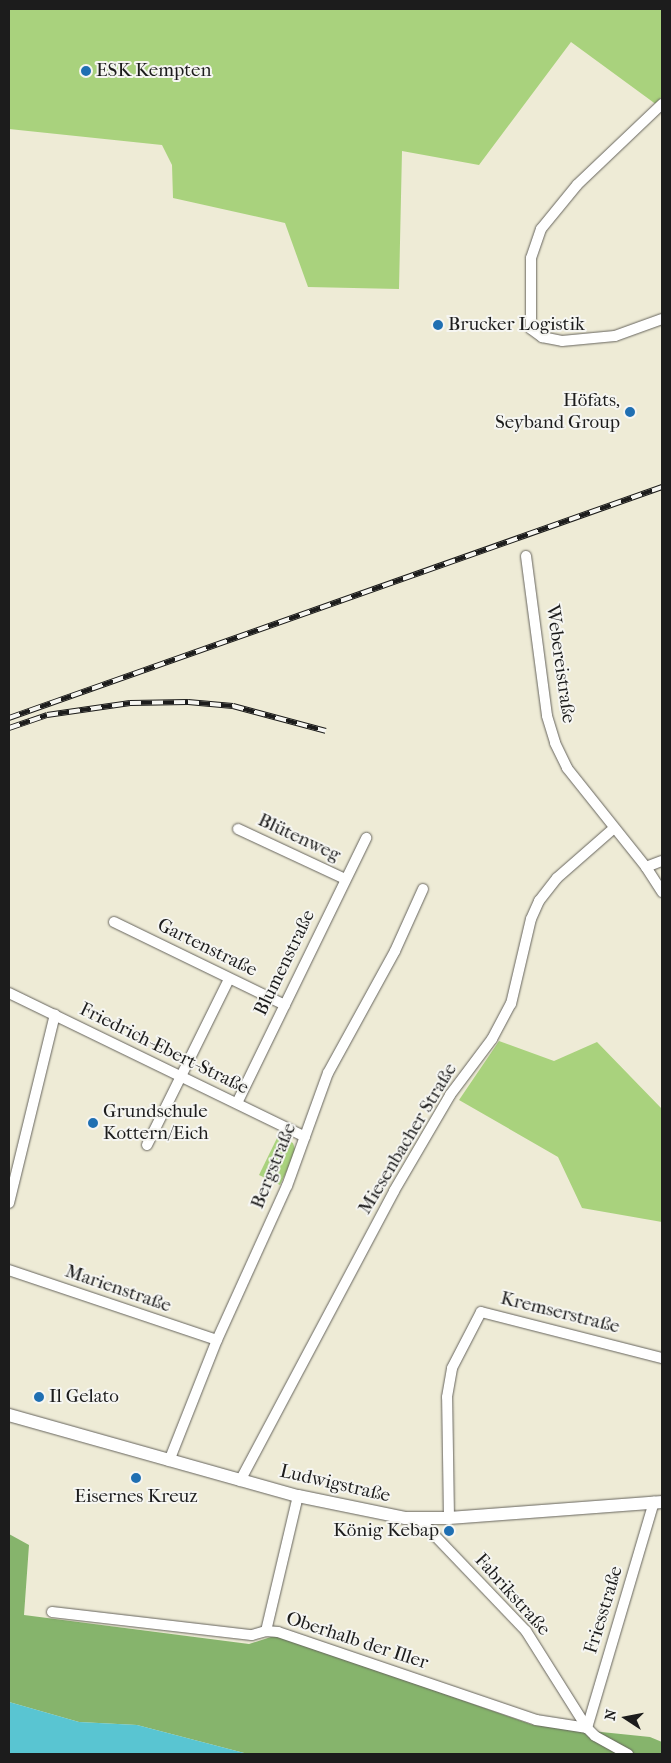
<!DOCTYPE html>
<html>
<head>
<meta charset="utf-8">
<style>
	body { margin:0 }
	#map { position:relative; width:671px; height:1763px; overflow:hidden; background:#eeebd6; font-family:"IM FELL French Canon",serif }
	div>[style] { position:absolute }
	.green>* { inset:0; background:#a9d27d }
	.forest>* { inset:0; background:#86b46c }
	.water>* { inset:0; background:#59c5d2 }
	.roads { filter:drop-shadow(0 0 1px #66645d) drop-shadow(0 0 1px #66645d) }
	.minor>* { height:10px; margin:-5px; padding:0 5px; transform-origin:5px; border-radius:5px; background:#fff }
	.tertiary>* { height:12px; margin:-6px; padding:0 6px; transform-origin:6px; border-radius:6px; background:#fff }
	.rail>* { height:5.5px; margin-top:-2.75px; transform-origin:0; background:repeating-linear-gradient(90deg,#f6f6f2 0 11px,#1c1c1c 0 22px); box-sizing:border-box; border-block:1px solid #1c1c1c }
	.dots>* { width:14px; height:14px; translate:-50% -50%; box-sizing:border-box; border:2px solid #f6f6f2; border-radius:50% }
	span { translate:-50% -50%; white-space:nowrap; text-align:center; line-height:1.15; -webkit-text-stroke:4px #f6f6f2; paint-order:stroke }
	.poi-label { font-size:19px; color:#1c1c1c }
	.left { translate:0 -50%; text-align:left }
	.right { translate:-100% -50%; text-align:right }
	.street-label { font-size:19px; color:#1c1c1c }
	.frame { position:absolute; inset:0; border:10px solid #1c1c1c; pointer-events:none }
	.north { position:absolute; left:601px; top:1693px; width:50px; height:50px; -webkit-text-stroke:4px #f6f6f2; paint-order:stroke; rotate:281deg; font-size:14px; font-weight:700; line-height:20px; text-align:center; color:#1c1c1c }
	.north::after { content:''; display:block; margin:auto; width:18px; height:22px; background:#1c1c1c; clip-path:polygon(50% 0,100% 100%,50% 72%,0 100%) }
</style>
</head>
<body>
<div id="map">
	<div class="green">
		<i style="clip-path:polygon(9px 9px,662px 9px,662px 95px,657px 105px,571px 42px,479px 165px,402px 151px,399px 289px,308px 287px,285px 223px,173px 198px,172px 165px,162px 145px,9px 129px)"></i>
		<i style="clip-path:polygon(499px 1041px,554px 1061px,597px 1042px,662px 1109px,662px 1222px,582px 1208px,558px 1157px,459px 1100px)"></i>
		<i style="clip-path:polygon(278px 1136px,293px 1143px,296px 1152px,280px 1185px,259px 1175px)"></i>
	</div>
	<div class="forest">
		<i style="clip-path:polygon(9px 1534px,29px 1545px,24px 1615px,249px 1644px,277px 1635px,533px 1725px,650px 1737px,662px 1742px,662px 1754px,248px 1754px,137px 1725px,79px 1722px,9px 1702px)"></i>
	</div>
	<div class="water">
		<i style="clip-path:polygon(9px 1702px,79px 1722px,137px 1725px,248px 1754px,9px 1754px)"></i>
	</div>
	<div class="roads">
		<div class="minor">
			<i style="left:662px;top:104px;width:117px;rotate:136.4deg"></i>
			<i style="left:577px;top:185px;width:57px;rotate:129.3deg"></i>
			<i style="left:541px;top:229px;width:31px;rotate:109deg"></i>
			<i style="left:531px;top:258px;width:71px;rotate:90deg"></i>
			<i style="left:531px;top:329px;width:14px;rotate:36deg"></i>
			<i style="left:542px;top:337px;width:20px;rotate:11deg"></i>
			<i style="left:562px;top:341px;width:53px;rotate:-5.4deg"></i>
			<i style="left:615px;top:336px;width:50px;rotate:-19.9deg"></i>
			<i style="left:526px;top:556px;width:161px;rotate:82.5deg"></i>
			<i style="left:547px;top:716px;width:28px;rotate:73deg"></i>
			<i style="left:555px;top:743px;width:28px;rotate:64deg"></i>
			<i style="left:567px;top:768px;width:127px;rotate:51.4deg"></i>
			<i style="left:646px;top:867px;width:30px;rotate:57deg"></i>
			<i style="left:238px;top:829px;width:118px;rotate:25deg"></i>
			<i style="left:646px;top:867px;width:17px;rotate:-21deg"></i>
			<i style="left:114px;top:922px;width:190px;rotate:25.9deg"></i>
			<i style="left:9px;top:993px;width:329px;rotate:25.9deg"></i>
			<i style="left:237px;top:1103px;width:295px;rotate:-64deg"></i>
			<i style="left:147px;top:1145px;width:185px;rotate:-63.7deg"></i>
			<i style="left:9px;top:1203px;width:194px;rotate:-76.3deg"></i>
			<i style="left:9px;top:1270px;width:219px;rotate:18.6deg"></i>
			<i style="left:169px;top:1461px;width:130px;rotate:-68.4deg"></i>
			<i style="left:217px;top:1340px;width:169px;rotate:-65.6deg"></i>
			<i style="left:287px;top:1186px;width:120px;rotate:-70.1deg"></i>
			<i style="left:328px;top:1073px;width:139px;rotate:-61.2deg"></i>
			<i style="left:395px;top:951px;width:68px;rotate:-65.7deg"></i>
			<i style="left:240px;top:1481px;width:328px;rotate:-62deg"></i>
			<i style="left:394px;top:1191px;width:111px;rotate:-59.7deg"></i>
			<i style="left:450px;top:1095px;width:70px;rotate:-53.1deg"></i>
			<i style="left:492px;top:1039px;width:40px;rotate:-62deg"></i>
			<i style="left:511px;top:1004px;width:87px;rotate:-76.8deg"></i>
			<i style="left:531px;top:919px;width:20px;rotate:-66deg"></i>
			<i style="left:539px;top:901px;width:29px;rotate:-52deg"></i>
			<i style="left:557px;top:878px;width:74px;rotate:-41.2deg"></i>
			<i style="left:418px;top:1518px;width:156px;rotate:46.3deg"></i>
			<i style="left:526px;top:1631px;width:115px;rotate:57.8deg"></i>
			<i style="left:587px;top:1728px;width:11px;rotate:45deg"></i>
			<i style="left:595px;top:1736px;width:38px;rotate:29deg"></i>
			<i style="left:449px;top:1518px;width:121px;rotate:-90.9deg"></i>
			<i style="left:447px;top:1397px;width:29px;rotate:-80deg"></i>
			<i style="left:452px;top:1368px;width:63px;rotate:-62.6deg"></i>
			<i style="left:481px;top:1312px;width:187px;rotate:14.3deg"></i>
			<i style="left:52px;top:1612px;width:201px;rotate:6.6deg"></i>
			<i style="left:252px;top:1635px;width:15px;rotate:-16deg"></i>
			<i style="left:266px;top:1631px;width:12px;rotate:5deg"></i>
			<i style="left:278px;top:1632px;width:273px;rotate:18.8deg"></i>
			<i style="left:536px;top:1720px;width:52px;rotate:8.9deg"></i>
			<i style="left:266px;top:1631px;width:139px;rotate:-76.7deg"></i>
			<i style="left:587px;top:1728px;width:236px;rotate:-73.5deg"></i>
		</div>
		<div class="tertiary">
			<i style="left:9px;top:1415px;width:300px;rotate:15.7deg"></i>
			<i style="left:298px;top:1496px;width:109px;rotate:11.6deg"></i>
			<i style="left:405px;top:1518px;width:44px"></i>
			<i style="left:449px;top:1518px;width:214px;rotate:-4.3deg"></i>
		</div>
	</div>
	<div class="rail">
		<i style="left:9px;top:718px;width:693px;rotate:-19.48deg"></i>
		<i style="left:9px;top:728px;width:40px;rotate:-18.9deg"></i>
		<i style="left:47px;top:715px;width:84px;rotate:-8.2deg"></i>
		<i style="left:130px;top:703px;width:58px;rotate:-1deg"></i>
		<i style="left:188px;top:702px;width:45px;rotate:5.1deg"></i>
		<i style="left:233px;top:706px;width:96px;rotate:15deg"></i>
	</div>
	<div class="dots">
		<i style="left:86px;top:71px;background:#1f6fb2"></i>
		<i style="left:438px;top:325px;background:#1f6fb2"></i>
		<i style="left:630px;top:412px;background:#1f6fb2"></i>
		<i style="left:93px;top:1123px;background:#1f6fb2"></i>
		<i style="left:39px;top:1397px;background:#1f6fb2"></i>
		<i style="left:136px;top:1478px;background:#1f6fb2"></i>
		<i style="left:449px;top:1531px;background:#1f6fb2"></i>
	</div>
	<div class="poi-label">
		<span class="left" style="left:96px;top:71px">ESK Kempten</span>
		<span class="left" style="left:448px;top:325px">Brucker Logistik</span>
		<span class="right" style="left:620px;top:412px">Höfats,<br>Seyband Group</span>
		<span class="left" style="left:103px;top:1123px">Grundschule<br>Kottern/Eich</span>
		<span class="left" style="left:49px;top:1397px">Il Gelato</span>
		<span style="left:136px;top:1497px">Eisernes Kreuz</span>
		<span class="right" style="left:439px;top:1531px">König Kebap</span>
	</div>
	<div class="street-label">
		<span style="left:560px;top:664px;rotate:82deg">Webereistraße</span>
		<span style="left:299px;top:838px;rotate:25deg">Blütenweg</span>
		<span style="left:207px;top:948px;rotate:26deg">Gartenstraße</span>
		<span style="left:285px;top:963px;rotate:-64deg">Blumenstraße</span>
		<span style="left:164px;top:1049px;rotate:26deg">Friedrich-Ebert-Straße</span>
		<span style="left:408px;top:1139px;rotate:-59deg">Miesenbacher Straße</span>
		<span style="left:274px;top:1166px;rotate:-68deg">Bergstraße</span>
		<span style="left:118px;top:1289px;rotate:19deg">Marienstraße</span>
		<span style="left:560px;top:1313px;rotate:14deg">Kremserstraße</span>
		<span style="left:335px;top:1484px;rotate:13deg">Ludwigstraße</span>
		<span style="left:512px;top:1595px;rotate:48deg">Fabrikstraße</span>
		<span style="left:604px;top:1610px;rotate:-73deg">Friesstraße</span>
		<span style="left:357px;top:1641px;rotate:18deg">Oberhalb der Iller</span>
	</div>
	<div class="frame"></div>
	<div class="north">N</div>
</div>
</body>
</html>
